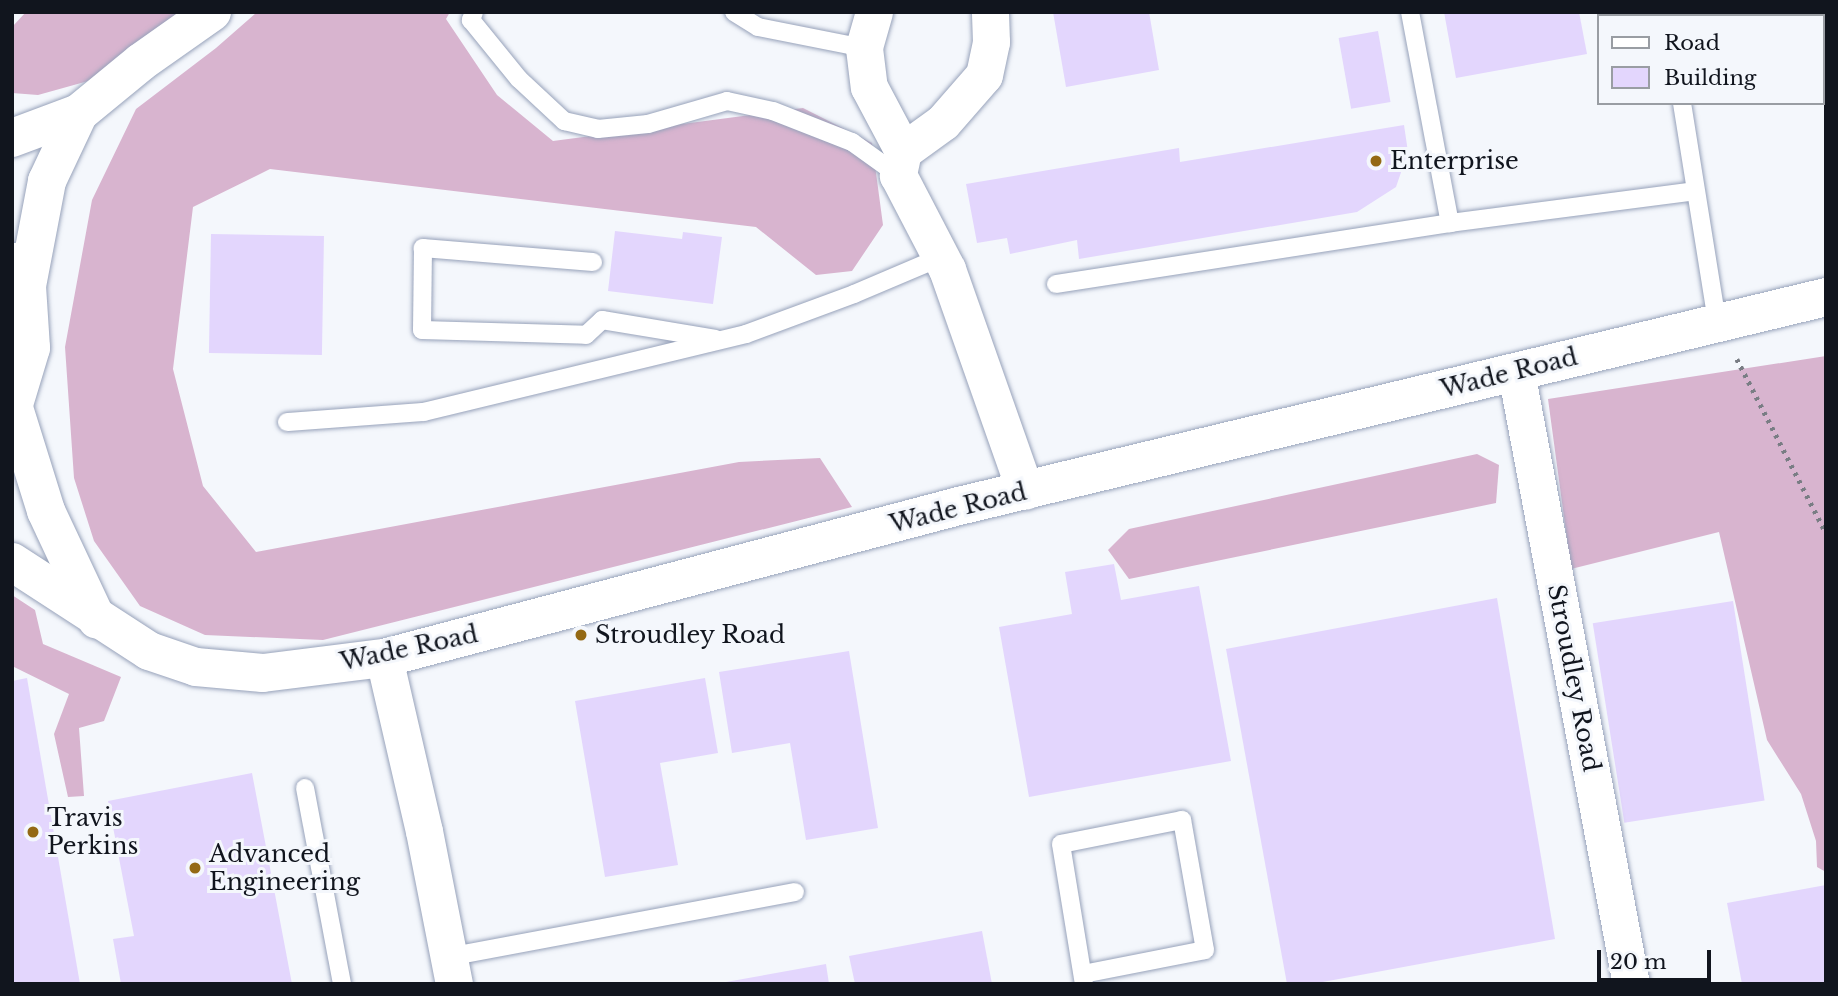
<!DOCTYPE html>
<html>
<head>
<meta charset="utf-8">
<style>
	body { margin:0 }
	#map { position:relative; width:1838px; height:996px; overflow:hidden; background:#f4f7fc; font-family:"Libre Baskerville",serif }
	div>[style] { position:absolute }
	.forest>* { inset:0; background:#d8b4cf }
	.building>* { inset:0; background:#e3d6fd; transform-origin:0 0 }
	.path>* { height:4.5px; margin-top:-2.25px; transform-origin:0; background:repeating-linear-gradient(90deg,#797d84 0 3.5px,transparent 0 8.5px) }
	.roads { filter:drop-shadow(0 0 2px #97a2ba) drop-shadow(0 0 2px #97a2ba) }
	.service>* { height:18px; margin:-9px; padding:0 9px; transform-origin:9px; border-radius:9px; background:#fff }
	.minor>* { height:37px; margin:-18.5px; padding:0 18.5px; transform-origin:18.5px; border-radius:18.5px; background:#fff }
	.tertiary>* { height:38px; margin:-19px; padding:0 19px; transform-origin:19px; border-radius:19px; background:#fff }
	.dots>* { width:19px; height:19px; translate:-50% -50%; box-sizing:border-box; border:4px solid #f4f7fc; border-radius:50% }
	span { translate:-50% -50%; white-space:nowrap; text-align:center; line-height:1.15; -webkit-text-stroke:6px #f4f7fc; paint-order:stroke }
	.poi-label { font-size:24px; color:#11151e }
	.left { translate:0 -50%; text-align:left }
	.street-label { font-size:24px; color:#11151e }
	.frame { position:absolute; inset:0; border:14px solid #11151e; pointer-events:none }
	.legend { position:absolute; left:1597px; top:14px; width:228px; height:91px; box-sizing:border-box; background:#f4f7fc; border:2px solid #999da3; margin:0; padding:9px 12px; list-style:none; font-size:21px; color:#11151e }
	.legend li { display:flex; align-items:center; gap:14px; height:35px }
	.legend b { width:35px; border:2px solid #999da3 }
	.scale { position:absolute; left:1597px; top:950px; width:114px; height:32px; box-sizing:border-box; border:4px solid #11151e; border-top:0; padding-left:9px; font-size:21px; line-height:24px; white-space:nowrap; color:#11151e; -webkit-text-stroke:5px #f4f7fc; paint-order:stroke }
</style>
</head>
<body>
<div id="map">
	<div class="forest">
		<i style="clip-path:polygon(26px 12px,186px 12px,99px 78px,38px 95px,12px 93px,12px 27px)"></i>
		<i style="clip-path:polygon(257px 12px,450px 12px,446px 19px,497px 95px,553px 141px,803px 108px,872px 143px,883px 225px,852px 271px,816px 275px,756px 227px,270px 169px,193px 207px,173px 369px,203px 486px,256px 552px,739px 462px,820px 458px,852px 507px,323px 640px,205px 635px,140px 606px,94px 541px,74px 478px,65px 347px,92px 200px,136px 109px,216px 48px)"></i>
		<i style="clip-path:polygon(1826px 356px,1826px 872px,1817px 867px,1816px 841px,1801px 794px,1767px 740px,1719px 532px,1571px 569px,1548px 399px)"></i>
		<i style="clip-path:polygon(1477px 454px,1499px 465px,1496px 503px,1129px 579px,1108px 550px,1129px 529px)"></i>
		<i style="clip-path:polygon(12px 595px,35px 610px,43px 644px,121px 677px,104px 721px,79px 728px,84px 796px,68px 797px,54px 734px,69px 694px,12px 666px)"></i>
	</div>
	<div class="building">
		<i style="clip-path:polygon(1053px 12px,1149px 12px,1159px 70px,1066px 87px)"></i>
		<i style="clip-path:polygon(1444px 12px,1579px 12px,1587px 54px,1456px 78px)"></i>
		<i style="clip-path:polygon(1786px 12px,1826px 12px,1826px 60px,1822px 60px,1822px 16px,1786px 16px)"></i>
		<i style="left:1378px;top:31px;width:72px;height:40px;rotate:80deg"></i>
		<i style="clip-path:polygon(1404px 125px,1408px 152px,1396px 187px,1357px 212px,1079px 259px,1077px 240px,1010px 254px,1007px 238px,977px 243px,966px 184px,1179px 148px,1180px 162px)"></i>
		<i style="clip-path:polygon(615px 231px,682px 239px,683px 232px,722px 237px,713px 304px,608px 291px)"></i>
		<i style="left:211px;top:234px;width:113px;height:119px;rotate:1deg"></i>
		<i style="clip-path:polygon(1114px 564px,1121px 600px,1199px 586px,1231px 761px,1029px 797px,999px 627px,1072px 614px,1065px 572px)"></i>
		<i style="clip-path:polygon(1497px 598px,1555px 939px,1312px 984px,1287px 984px,1226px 649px)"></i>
		<i style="left:1733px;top:601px;width:202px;height:142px;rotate:81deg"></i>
		<i style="clip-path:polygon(849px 651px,878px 828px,806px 840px,790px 743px,732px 753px,719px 672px)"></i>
		<i style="clip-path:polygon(27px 678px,80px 984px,12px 984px,12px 681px)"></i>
		<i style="clip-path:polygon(705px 678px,718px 753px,660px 763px,678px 865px,605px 877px,575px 701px)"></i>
		<i style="clip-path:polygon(252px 773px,292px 984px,121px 984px,113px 939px,134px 936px,108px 801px)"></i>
		<i style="clip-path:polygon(1826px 885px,1826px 984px,1742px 984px,1727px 903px)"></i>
		<i style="clip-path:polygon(982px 931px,992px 984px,855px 984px,849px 956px)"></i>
		<i style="clip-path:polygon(826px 964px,829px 984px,726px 984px,726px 982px)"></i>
	</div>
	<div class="path">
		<i style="left:1737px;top:359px;width:195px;rotate:62.9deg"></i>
	</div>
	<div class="roads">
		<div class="service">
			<i style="left:474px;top:12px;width:9px;rotate:111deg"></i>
			<i style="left:471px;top:20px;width:76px;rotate:50.9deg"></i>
			<i style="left:519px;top:79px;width:62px;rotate:43deg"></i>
			<i style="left:564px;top:121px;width:35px;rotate:13deg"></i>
			<i style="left:598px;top:129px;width:50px;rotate:-5.7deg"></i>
			<i style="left:648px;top:124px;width:82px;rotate:-16.2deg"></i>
			<i style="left:727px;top:101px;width:47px;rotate:12.3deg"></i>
			<i style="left:773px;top:111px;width:85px;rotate:21.4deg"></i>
			<i style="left:852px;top:142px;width:57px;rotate:35.7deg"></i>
			<i style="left:734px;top:12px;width:28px;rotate:32deg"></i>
			<i style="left:758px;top:27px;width:108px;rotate:11.2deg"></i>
			<i style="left:1410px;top:12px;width:215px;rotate:79.3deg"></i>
			<i style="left:1450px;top:223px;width:247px;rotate:-7.4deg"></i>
			<i style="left:1670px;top:12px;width:4px;rotate:90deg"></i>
			<i style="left:1682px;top:103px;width:221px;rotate:80.9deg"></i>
			<i style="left:593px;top:262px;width:171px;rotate:-175.3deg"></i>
			<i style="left:423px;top:248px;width:82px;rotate:90.7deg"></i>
			<i style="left:422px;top:330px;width:164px;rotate:1.7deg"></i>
			<i style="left:586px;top:335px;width:22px;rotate:-43deg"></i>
			<i style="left:602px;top:320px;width:115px;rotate:9.5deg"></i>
			<i style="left:1056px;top:284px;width:399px;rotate:-8.8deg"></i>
			<i style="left:287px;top:422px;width:137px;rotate:-4.2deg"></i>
			<i style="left:424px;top:412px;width:331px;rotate:-13.6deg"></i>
			<i style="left:746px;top:334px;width:115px;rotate:-20.3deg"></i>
			<i style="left:854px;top:294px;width:95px;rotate:-23deg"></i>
			<i style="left:305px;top:788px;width:199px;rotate:79.3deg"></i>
			<i style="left:448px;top:957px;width:353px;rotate:-10.6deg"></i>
			<i style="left:1083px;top:974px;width:124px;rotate:-11.1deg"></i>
			<i style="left:1205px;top:950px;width:132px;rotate:-100deg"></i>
			<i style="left:1182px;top:820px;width:123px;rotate:168.8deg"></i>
			<i style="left:1061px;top:844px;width:142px;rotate:80.7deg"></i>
		</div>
		<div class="minor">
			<i style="left:874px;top:12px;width:37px;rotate:106deg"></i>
			<i style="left:864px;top:48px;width:39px;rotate:83deg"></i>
			<i style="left:869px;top:87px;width:72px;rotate:62deg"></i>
			<i style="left:903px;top:151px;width:49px;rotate:-35.9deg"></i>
			<i style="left:943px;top:122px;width:62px;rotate:-48.9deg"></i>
			<i style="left:984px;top:75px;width:34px;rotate:-78deg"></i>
			<i style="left:991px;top:42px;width:30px;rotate:-92deg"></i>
			<i style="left:903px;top:151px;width:25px;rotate:102deg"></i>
			<i style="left:898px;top:175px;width:106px;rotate:62.5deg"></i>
			<i style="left:947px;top:269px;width:235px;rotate:70.6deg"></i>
			<i style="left:1516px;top:372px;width:623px;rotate:79.36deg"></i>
			<i style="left:384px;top:658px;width:178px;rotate:77deg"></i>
			<i style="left:424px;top:831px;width:156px;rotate:78.9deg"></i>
		</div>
		<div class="tertiary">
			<i style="left:12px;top:138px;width:72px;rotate:-20.5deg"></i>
			<i style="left:79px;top:113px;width:80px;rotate:-39.4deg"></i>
			<i style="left:141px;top:62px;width:87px;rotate:-35.2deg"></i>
			<i style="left:27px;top:286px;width:107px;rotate:-79.2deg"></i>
			<i style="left:47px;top:181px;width:75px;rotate:-64.8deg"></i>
			<i style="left:14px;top:408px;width:108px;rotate:72.7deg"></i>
			<i style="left:46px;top:511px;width:120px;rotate:64.9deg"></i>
			<i style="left:12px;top:411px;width:66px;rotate:-73.2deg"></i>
			<i style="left:31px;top:348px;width:62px;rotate:-93.7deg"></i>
			<i style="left:27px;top:286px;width:26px;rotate:-111deg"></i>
			<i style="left:12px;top:562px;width:163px;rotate:33deg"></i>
			<i style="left:149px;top:651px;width:50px;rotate:18.8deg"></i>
			<i style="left:196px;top:667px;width:67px;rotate:5.1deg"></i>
			<i style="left:263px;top:673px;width:122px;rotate:-7.1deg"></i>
			<i style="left:384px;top:658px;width:595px;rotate:-14.81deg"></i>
			<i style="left:959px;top:506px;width:892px;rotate:-13.55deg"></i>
		</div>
	</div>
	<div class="dots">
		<i style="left:1376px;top:161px;background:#946914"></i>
		<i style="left:581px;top:635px;background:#946914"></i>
		<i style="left:33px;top:832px;background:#946914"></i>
		<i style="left:195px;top:868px;background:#946914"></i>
	</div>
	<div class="poi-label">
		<span class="left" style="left:1390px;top:161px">Enterprise</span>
		<span class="left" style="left:595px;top:635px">Stroudley Road</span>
		<span class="left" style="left:47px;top:832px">Travis<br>Perkins</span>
		<span class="left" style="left:209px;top:868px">Advanced<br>Engineering</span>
	</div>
	<div class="street-label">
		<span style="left:1509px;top:373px;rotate:-14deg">Wade Road</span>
		<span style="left:958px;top:508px;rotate:-14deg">Wade Road</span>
		<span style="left:409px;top:648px;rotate:-12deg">Wade Road</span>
		<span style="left:1574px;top:678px;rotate:79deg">Stroudley Road</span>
	</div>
	<div class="frame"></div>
	<ul class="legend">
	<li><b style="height:9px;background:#fff"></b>Road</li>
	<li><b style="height:19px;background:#e3d6fd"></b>Building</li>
	</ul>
	<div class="scale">20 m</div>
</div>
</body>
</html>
